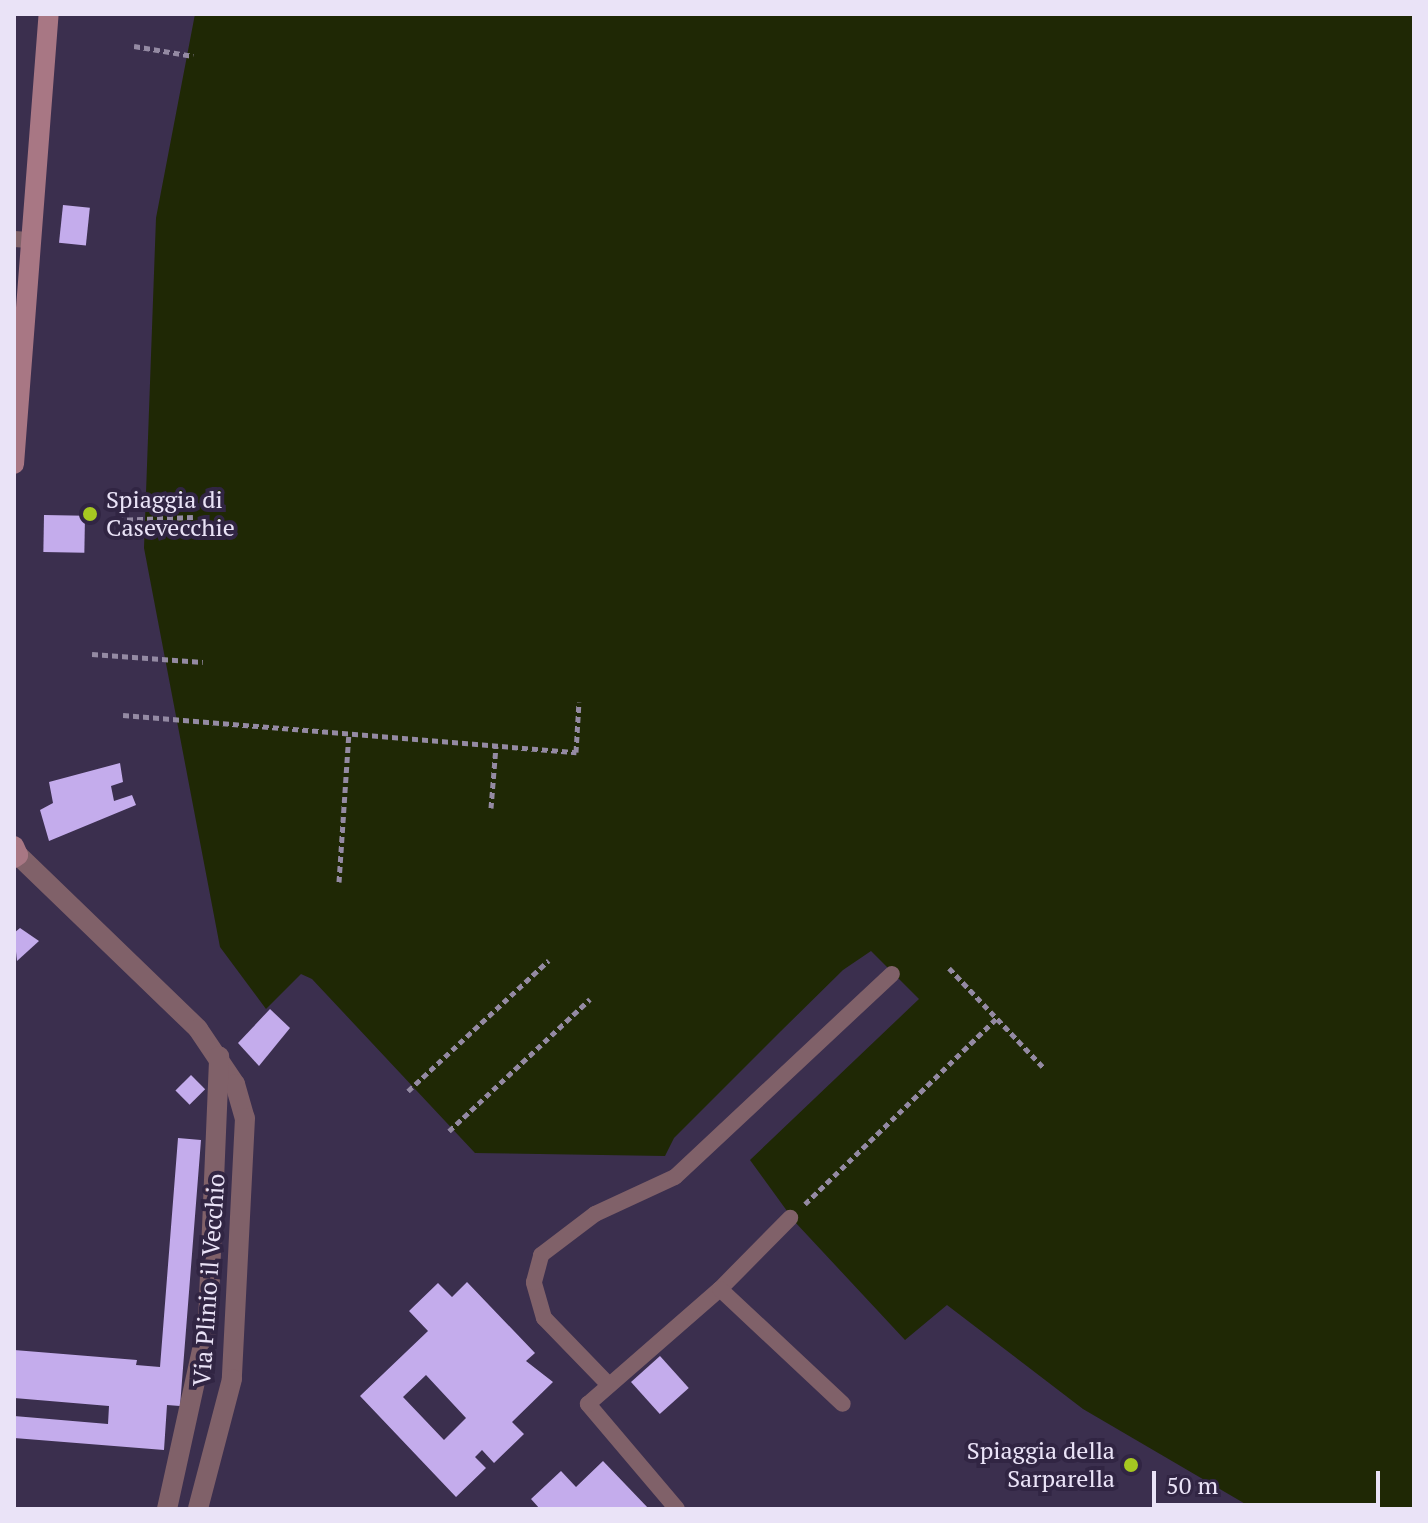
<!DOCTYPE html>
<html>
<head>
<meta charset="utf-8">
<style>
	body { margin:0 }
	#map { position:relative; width:1428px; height:1523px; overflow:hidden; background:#3b2f4e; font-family:"PT Serif",serif }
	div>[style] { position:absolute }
	.water>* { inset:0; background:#1f2805 }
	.building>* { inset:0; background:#c4acec; transform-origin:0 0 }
	.path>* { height:5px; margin-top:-2.5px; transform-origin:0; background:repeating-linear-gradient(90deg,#948aa3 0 6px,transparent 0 10px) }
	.lane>* { height:16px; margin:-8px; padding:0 8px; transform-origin:8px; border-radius:8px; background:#806169 }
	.street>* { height:20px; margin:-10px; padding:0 10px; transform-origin:10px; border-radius:10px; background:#806169 }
	.secondary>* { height:20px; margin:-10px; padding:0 10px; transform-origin:10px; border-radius:10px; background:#a87784 }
	.dots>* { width:22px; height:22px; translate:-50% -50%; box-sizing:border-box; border:4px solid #312543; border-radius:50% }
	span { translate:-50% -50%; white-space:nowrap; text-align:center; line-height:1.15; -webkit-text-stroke:8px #312543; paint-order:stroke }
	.poi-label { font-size:24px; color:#eae3f7 }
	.left { translate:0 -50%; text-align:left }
	.right { translate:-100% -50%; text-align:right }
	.street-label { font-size:24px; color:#eae3f7 }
	.frame { position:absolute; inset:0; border:16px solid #eae3f7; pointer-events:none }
	.scale { position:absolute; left:1152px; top:1471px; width:228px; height:36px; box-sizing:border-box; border:4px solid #eae3f7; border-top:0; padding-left:10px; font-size:24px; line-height:28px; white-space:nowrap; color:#eae3f7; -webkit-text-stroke:6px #312543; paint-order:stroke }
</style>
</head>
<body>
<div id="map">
	<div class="water">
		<i style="clip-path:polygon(195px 14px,1414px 14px,1414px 1509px,1254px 1509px,1083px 1409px,947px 1305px,905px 1340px,795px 1222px,750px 1160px,919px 999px,871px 951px,843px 970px,780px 1032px,674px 1138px,665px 1156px,475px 1153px,312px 979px,301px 974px,266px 1009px,220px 947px,144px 548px,156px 218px)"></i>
	</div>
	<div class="building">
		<i style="left:63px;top:205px;width:27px;height:38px;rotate:6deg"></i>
		<i style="left:44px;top:515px;width:41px;height:37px;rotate:1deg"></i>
		<i style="clip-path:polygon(120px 763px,123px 782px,111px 786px,114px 801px,132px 795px,136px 805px,49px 841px,40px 810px,53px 803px,49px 782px)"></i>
		<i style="clip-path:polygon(20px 928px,39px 941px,17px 961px,14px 933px)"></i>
		<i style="clip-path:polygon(270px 1009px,290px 1028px,259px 1066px,238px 1043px)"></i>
		<i style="left:191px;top:1075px;width:20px;height:22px;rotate:45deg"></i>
		<i style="clip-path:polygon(178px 1138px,201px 1140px,180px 1406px,167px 1405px,164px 1450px,14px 1438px,14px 1416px,108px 1424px,109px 1406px,14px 1398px,14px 1350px,137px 1360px,136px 1365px,160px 1367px)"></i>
		<i style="clip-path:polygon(evenodd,467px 1282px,535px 1353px,526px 1361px,553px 1382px,512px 1422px,524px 1434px,494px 1463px,482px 1450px,475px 1457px,486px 1468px,456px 1497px,360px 1396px,428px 1331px,409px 1311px,438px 1283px,452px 1297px,467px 1282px,426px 1375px,466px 1418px,444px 1440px,403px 1397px,426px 1375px)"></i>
		<i style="left:660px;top:1356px;width:43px;height:39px;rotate:48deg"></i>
		<i style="clip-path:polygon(603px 1461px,649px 1509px,540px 1509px,531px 1499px,561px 1471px,576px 1487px)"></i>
	</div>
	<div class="path">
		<i style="left:134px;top:46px;width:60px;rotate:9.6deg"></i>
		<i style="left:117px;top:520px;width:76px;rotate:-2.3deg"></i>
		<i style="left:92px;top:654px;width:111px;rotate:4.1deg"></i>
		<i style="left:123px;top:715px;width:455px;rotate:4.7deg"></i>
		<i style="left:576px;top:752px;width:50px;rotate:-86.6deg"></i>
		<i style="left:491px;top:808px;width:62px;rotate:-85.4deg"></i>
		<i style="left:339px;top:882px;width:149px;rotate:-86.2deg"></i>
		<i style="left:949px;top:968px;width:139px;rotate:46.5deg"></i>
		<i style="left:408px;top:1091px;width:192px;rotate:-42.9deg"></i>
		<i style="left:449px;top:1131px;width:193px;rotate:-43.1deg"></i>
		<i style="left:805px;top:1204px;width:266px;rotate:-44.1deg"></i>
	</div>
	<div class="lane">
		<i style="left:14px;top:239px;width:15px;rotate:4deg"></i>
		<i style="left:720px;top:1289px;width:100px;rotate:-45.4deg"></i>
		<i style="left:608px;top:1384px;width:92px;rotate:-134.1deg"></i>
		<i style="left:544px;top:1318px;width:37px;rotate:-106deg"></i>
		<i style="left:534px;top:1282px;width:28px;rotate:-75deg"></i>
		<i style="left:541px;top:1255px;width:68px;rotate:-37.2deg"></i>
		<i style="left:595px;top:1214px;width:88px;rotate:-24.8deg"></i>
		<i style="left:675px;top:1177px;width:297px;rotate:-43.1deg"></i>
		<i style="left:677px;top:1509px;width:138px;rotate:-130.3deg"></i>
		<i style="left:588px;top:1404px;width:175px;rotate:-41.1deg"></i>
		<i style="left:720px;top:1289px;width:168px;rotate:43.1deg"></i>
	</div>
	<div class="street">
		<i style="left:18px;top:855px;width:250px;rotate:44deg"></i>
		<i style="left:198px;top:1029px;width:66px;rotate:56.1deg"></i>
		<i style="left:235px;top:1084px;width:35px;rotate:74deg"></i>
		<i style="left:245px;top:1118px;width:261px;rotate:92.9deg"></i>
		<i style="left:232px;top:1379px;width:134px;rotate:104.7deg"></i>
		<i style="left:167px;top:1509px;width:190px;rotate:-77.6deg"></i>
		<i style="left:208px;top:1323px;width:267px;rotate:-87.6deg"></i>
	</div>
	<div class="secondary">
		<i style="left:14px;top:464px;width:451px;rotate:-85.6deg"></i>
		<i style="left:14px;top:846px;width:10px;rotate:66deg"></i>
		<i style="left:18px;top:855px;width:5px;rotate:143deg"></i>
	</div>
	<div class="dots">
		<i style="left:90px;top:514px;background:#a6c821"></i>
		<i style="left:1131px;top:1465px;background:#a6c821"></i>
	</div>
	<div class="poi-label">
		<span class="left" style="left:106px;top:514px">Spiaggia di<br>Casevecchie</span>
		<span class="right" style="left:1115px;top:1465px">Spiaggia della<br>Sarparella</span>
	</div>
	<div class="street-label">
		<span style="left:209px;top:1280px;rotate:-86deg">Via Plinio il Vecchio</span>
	</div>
	<div class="frame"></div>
	<div class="scale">50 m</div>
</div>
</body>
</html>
